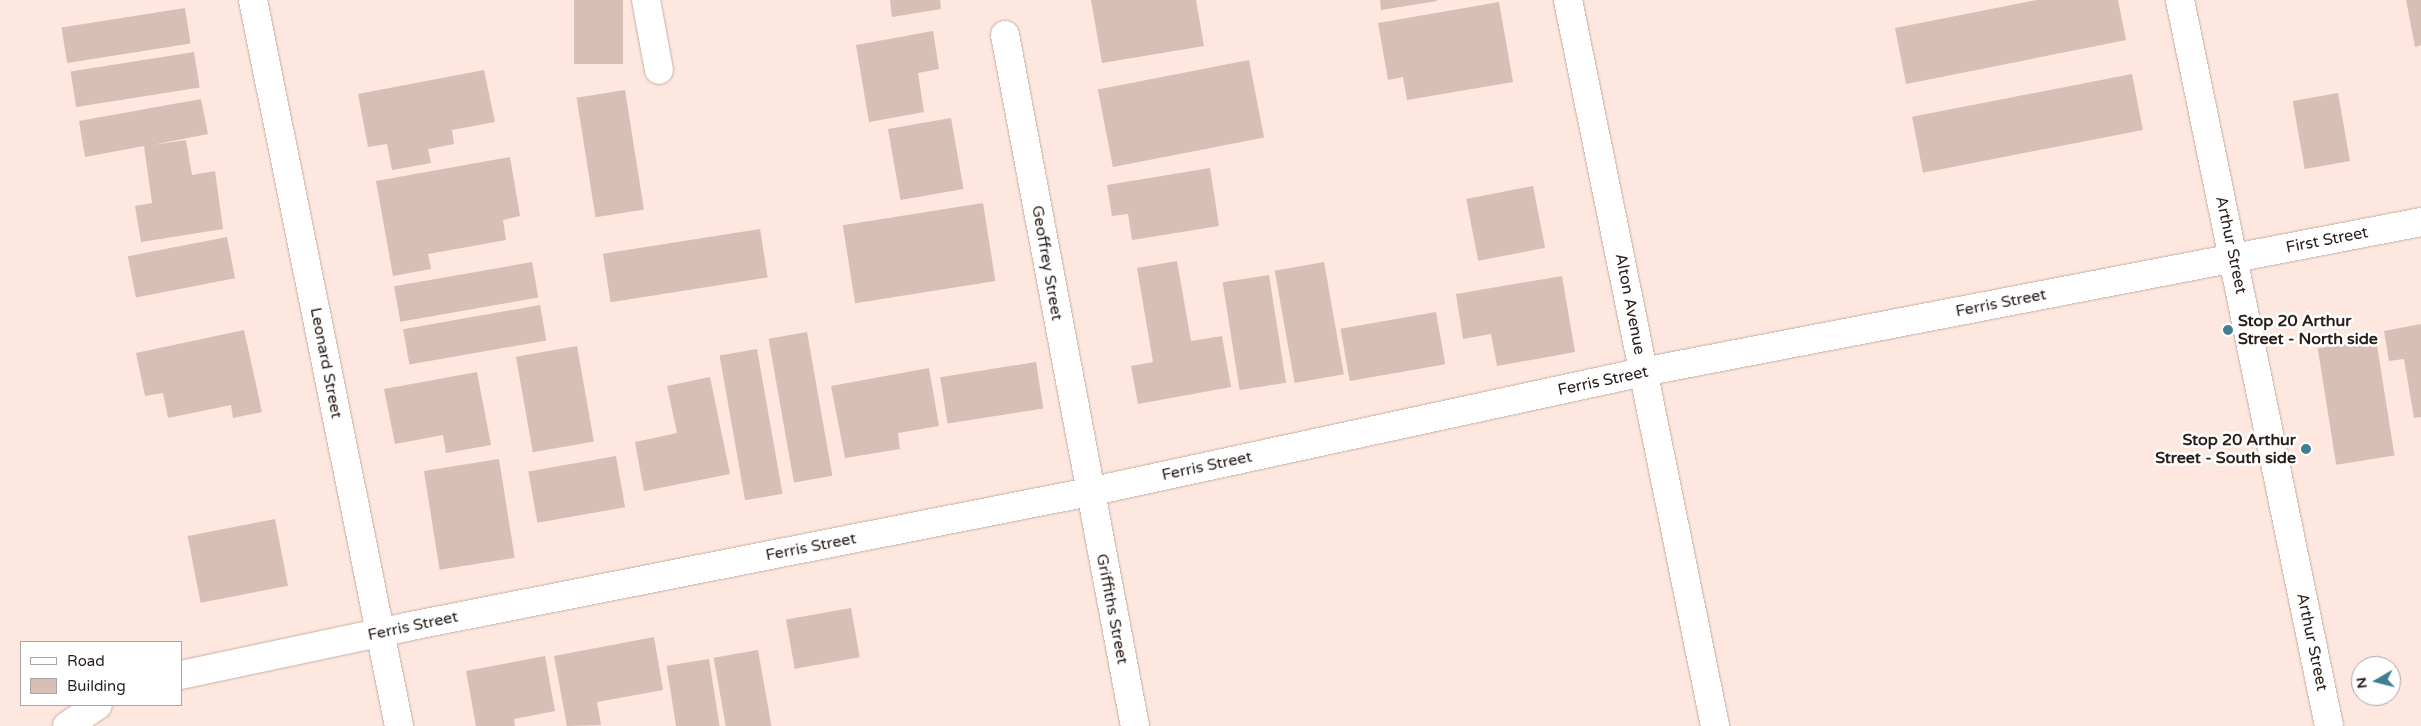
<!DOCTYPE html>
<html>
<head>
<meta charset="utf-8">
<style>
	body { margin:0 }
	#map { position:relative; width:2421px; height:726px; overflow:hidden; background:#fde7de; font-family:"Varela Round",sans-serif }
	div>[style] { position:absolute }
	.building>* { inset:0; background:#d8beb4; transform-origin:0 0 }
	.roads { filter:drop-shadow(0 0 1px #c8aea4) drop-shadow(0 0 1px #c8aea4) }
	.minor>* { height:28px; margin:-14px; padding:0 14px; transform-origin:14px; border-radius:14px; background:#fff }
	.dots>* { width:14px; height:14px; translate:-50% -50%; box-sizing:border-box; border:2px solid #fff; border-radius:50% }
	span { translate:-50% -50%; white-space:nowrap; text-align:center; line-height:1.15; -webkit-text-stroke:5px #fff; paint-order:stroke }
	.street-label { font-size:16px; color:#271d19 }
	.poi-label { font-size:16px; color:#271d19; font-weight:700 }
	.left { translate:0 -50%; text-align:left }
	.right { translate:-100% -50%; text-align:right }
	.legend { position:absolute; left:20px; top:641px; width:162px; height:65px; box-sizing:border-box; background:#fff; border:1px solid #a9a5a3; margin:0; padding:6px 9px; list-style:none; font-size:15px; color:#271d19 }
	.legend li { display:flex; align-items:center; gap:10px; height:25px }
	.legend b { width:25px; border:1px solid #a9a5a3 }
	.north { position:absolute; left:2351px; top:656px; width:50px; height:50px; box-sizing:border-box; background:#fff; border:1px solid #a9a5a3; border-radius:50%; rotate:262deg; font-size:14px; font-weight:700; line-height:20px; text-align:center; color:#271d19 }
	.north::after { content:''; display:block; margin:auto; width:18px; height:22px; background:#3f7e93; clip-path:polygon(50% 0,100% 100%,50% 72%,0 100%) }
</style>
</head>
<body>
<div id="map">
	<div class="building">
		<i style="left:574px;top:0;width:49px;height:64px"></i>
		<i style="clip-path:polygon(890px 0,940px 0,941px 9px,892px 17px)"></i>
		<i style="clip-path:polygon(1091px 0,1196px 0,1204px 46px,1102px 63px)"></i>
		<i style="clip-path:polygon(1380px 0,1437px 0,1437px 1px,1381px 10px)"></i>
		<i style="clip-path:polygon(2037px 0,2118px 0,2126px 40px,1906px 84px,1895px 28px)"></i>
		<i style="clip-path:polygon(2406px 0,2421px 0,2421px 45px,2415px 47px)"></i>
		<i style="clip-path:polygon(1499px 2px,1513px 82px,1407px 100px,1403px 77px,1388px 80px,1378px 23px)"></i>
		<i style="left:185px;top:8px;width:36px;height:125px;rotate:81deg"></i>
		<i style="clip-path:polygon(933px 31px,939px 69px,918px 73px,924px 112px,869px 122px,856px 45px)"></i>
		<i style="left:194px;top:52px;width:36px;height:125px;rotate:81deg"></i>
		<i style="left:1249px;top:60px;width:79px;height:154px;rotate:79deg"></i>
		<i style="clip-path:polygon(484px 70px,495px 122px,452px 130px,454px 144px,428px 149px,431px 163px,392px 170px,387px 144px,368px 147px,358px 94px)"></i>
		<i style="left:2132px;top:74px;width:57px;height:224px;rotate:79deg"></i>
		<i style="left:625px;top:90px;width:121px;height:49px;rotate:81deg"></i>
		<i style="left:2338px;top:93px;width:69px;height:46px;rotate:80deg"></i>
		<i style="clip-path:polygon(201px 99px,208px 134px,152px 145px,186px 140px,192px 175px,215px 171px,223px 229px,141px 242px,135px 206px,152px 203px,144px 146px,85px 157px,79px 121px)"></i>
		<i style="left:951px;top:118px;width:72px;height:64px;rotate:80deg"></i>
		<i style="clip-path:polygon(510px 157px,520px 216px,503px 220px,506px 240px,428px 254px,431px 269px,393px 276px,376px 181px)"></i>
		<i style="clip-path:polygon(1210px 168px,1219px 226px,1132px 240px,1128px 214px,1112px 216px,1107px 185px)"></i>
		<i style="left:1533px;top:186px;width:63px;height:68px;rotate:79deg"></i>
		<i style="left:983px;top:203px;width:79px;height:142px;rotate:81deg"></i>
		<i style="left:760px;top:229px;width:49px;height:159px;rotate:81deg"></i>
		<i style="left:227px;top:237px;width:42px;height:101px;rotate:79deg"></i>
		<i style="clip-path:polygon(1177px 261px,1191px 341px,1222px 336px,1231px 387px,1138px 404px,1131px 366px,1153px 362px,1137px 268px)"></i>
		<i style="left:532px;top:262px;width:36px;height:140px;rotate:80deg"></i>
		<i style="left:1324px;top:262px;width:114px;height:50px;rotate:80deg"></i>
		<i style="left:1269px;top:275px;width:109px;height:47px;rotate:81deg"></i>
		<i style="clip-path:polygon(1562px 276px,1575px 352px,1497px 366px,1491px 334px,1463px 339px,1456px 294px)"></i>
		<i style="left:540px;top:305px;width:36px;height:139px;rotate:80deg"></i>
		<i style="left:1436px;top:312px;width:53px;height:97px;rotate:80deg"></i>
		<i style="clip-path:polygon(2421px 324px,2421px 417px,2414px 418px,2404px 359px,2389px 361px,2384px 331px)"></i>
		<i style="clip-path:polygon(244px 330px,262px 412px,233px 418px,231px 405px,168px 418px,163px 393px,145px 396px,136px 353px)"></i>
		<i style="left:807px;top:332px;width:146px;height:39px;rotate:80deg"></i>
		<i style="left:2376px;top:339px;width:118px;height:59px;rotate:81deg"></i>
		<i style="left:577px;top:346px;width:97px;height:62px;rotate:80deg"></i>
		<i style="left:757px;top:349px;width:147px;height:38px;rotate:80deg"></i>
		<i style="left:1036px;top:362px;width:47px;height:97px;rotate:81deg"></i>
		<i style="clip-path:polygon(929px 368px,939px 426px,898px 433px,900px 449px,845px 458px,831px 386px)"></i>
		<i style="clip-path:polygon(477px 372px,491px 445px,446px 453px,443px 435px,395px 444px,384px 389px)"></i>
		<i style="clip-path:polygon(710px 377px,730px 474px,644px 491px,635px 442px,677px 433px,667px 386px)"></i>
		<i style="left:616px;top:456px;width:52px;height:89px;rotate:80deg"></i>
		<i style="left:499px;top:459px;width:100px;height:76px;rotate:81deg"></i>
		<i style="left:275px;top:519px;width:68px;height:89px;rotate:79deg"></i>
		<i style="left:851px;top:608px;width:50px;height:66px;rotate:80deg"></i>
		<i style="clip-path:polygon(654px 637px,663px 690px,597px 702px,601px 725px,567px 726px,554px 656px)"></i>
		<i style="left:758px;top:650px;width:77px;height:45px;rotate:80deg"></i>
		<i style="clip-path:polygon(545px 656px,555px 711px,514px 719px,515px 726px,476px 726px,466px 671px)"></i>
		<i style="left:709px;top:659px;width:68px;height:43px;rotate:81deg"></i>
	</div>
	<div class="roads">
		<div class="minor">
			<i style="left:253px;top:0;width:741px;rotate:78.63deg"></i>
			<i style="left:646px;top:0;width:71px;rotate:79.5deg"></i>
			<i style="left:1568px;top:0;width:741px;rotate:78.55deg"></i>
			<i style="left:2180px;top:0;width:741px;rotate:78.4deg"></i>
			<i style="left:1005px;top:35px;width:703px;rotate:79.35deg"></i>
			<i style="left:181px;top:675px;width:230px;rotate:-12deg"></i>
			<i style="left:406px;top:627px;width:696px;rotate:-11.18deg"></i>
			<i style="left:1089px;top:492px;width:567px;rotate:-12.22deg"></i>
			<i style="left:1643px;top:372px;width:792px;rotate:-10.91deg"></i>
			<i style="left:67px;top:726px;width:37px;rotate:-34deg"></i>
		</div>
	</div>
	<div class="dots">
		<i style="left:2228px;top:330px;background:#3f7e93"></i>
		<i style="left:2306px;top:449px;background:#3f7e93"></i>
	</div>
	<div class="street-label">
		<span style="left:2327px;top:240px;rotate:-11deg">First Street</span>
		<span style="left:2231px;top:245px;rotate:78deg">Arthur Street</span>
		<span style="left:1047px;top:263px;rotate:80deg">Geoffrey Street</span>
		<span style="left:2001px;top:303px;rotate:-11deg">Ferris Street</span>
		<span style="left:1630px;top:304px;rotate:79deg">Alton Avenue</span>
		<span style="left:326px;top:363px;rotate:79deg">Leonard Street</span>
		<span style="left:1603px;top:381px;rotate:-12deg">Ferris Street</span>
		<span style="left:1207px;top:466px;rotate:-12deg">Ferris Street</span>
		<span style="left:811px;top:547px;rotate:-11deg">Ferris Street</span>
		<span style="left:1112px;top:609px;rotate:79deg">Griffiths Street</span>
		<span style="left:413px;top:626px;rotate:-12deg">Ferris Street</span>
		<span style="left:2312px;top:642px;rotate:78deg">Arthur Street</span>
	</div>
	<div class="poi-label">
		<span class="left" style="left:2238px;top:330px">Stop 20 Arthur<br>Street - North side</span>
		<span class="right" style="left:2296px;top:449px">Stop 20 Arthur<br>Street - South side</span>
	</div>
	<ul class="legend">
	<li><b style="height:6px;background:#fff"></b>Road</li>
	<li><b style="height:14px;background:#d8beb4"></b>Building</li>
	</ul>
	<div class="north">N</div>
</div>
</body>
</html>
